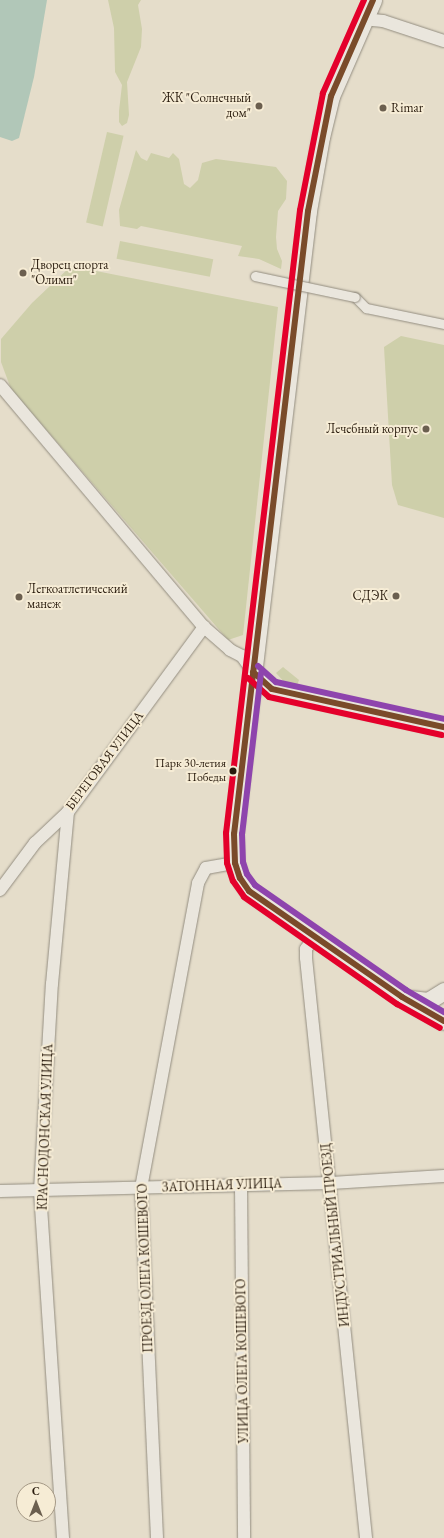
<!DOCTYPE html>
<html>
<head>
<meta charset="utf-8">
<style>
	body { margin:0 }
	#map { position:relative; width:444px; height:1538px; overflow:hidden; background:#e5ddca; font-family:"EB Garamond",serif }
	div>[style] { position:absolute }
	.green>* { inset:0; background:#cecfaa; transform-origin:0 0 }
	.water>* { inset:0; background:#b1c7b8 }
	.roads { filter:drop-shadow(0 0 1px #938d80) drop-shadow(0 0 1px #938d80) }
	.pedestrian>* { height:9px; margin:-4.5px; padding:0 4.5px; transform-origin:4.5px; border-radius:4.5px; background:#eae6dd }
	.minor>* { height:12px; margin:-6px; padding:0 6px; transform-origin:6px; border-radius:6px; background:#eae6dd }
	.secondary>* { height:17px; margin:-8.5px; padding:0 8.5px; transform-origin:8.5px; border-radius:8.5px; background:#eae6dd }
	.bridges { filter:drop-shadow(0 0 1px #938d80) drop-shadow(0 0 1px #938d80) }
	.pedestrian-bridge>* { height:9px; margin:-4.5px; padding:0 4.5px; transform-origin:4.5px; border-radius:4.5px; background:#eae6dd }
	.bus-1>* { height:6px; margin:-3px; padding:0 3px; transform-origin:3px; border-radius:3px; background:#7a4b2a }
	.bus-2>* { height:6px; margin:-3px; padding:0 3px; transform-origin:3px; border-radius:3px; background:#e4002b }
	.bus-3>* { height:6px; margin:-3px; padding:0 3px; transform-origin:3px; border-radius:3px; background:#8e44ad }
	.dots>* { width:11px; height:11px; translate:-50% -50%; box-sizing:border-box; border:2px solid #f6ecd5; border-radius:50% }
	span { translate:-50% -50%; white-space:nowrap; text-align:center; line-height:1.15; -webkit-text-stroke:4px #f6ecd5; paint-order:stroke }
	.bus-label { font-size:12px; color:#291b0d }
	.right { translate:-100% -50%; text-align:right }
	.poi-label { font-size:13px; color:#291b0d }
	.left { translate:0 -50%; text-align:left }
	.street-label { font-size:13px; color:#291b0d }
	.north { position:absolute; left:16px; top:1482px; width:40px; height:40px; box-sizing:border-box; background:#f6ecd5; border:1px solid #a49885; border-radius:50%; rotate:0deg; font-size:11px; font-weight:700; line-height:16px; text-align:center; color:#291b0d }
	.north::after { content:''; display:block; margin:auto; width:14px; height:18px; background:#6b5f4f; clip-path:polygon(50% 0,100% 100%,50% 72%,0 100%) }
</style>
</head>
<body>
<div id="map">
	<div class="green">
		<i style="clip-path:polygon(108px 0,141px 0,138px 5px,142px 29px,141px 47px,127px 82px,129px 115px,127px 123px,122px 126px,119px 122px,119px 111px,122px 85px,115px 72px,114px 28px)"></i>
		<i style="left:107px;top:132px;width:17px;height:93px;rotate:13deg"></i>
		<i style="clip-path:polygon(136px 150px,141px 158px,147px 161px,151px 153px,169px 158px,173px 153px,179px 159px,184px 184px,190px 188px,198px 180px,202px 163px,216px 159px,276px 167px,287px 181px,286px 199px,278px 211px,276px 237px,277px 249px,282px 261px,281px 269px,259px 259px,238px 256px,242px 246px,141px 226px,137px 229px,120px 226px,119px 210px)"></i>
		<i style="left:120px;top:241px;width:95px;height:18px;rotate:11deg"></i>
		<i style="clip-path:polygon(71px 266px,278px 307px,243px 635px,228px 640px,11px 389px,1px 362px,1px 339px,32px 303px)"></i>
		<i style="clip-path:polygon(401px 336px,444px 345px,444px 518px,398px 505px,392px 485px,384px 347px)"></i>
		<i style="clip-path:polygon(283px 667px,299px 680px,296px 688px,286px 684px,276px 673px)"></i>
	</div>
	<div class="water">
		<i style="clip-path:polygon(0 0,47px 0,34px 77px,19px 138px,12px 141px,0 137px)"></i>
	</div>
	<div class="roads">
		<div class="pedestrian">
			<i style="left:355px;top:297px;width:16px;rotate:45deg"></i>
			<i style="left:366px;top:308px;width:80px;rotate:11.6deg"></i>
		</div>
		<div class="minor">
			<i style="left:363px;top:19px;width:20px;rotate:6deg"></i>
			<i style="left:383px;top:21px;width:64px;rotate:18.2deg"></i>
			<i style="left:0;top:385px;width:317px;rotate:49.9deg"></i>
			<i style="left:204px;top:627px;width:35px;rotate:41deg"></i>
			<i style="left:230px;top:650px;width:13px;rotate:27deg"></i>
			<i style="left:242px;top:656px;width:19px;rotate:55deg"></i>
			<i style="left:0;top:890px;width:59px;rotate:-53.3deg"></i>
			<i style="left:35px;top:843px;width:45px;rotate:-43.2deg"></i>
			<i style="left:68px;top:812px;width:230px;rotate:-53.7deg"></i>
			<i style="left:315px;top:936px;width:16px;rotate:125deg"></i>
			<i style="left:306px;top:949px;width:9px;rotate:90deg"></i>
			<i style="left:306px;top:958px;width:583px;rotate:84.09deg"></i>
			<i style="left:241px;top:1184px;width:354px;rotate:89.5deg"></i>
			<i style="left:0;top:1191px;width:331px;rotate:-1.4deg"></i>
			<i style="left:331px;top:1183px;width:113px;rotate:-3.5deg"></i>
			<i style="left:63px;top:1538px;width:349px;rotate:-93.8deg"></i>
			<i style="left:40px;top:1190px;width:206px;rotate:-86.7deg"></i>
			<i style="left:52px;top:984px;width:173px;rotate:-84.7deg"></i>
			<i style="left:157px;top:1538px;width:350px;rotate:-92.6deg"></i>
			<i style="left:141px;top:1188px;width:310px;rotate:-79.4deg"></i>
			<i style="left:198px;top:883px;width:17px;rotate:-62deg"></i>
			<i style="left:206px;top:868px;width:29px;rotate:-10deg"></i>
		</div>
		<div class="secondary">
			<i style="left:373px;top:0;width:105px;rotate:113.6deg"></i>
			<i style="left:331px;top:96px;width:42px;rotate:103.7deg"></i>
			<i style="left:321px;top:137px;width:75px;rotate:100deg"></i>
			<i style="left:308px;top:211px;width:627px;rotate:96.77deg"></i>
			<i style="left:234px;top:834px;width:29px;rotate:88deg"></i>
			<i style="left:235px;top:863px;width:16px;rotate:72deg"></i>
			<i style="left:240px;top:878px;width:16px;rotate:55deg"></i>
			<i style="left:249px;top:891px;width:186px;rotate:34.7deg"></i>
			<i style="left:402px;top:997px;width:48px;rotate:29.7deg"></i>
			<i style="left:253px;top:672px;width:25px;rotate:42deg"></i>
			<i style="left:272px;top:689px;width:176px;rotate:12.5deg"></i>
			<i style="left:410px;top:999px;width:18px;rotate:6deg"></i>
			<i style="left:428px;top:1001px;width:19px;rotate:-32deg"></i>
		</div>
	</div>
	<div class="bridges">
		<div class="pedestrian-bridge">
			<i style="left:255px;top:276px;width:102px;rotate:11.9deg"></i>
		</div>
	</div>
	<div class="bus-1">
		<i style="left:373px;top:0;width:105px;rotate:113.6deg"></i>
		<i style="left:331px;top:96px;width:117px;rotate:101.3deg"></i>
		<i style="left:308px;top:211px;width:627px;rotate:96.77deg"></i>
		<i style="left:234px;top:834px;width:29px;rotate:88deg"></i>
		<i style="left:235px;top:863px;width:16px;rotate:72deg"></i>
		<i style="left:240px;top:878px;width:16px;rotate:55deg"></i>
		<i style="left:249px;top:891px;width:186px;rotate:34.7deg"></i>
		<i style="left:402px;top:997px;width:48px;rotate:29.7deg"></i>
		<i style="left:253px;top:672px;width:25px;rotate:42deg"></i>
		<i style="left:272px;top:689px;width:176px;rotate:12.5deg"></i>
	</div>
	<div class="bus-2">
		<i style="left:364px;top:0;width:102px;rotate:113.8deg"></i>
		<i style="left:323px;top:93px;width:119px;rotate:101.1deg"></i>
		<i style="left:300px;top:210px;width:627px;rotate:96.77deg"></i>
		<i style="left:226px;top:833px;width:30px;rotate:88deg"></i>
		<i style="left:227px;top:863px;width:19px;rotate:72deg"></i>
		<i style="left:233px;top:881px;width:19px;rotate:55deg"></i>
		<i style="left:244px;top:897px;width:187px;rotate:35deg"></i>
		<i style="left:397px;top:1004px;width:49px;rotate:29.2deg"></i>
		<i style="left:248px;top:678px;width:28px;rotate:42deg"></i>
		<i style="left:269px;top:697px;width:177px;rotate:12.4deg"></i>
	</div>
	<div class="bus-3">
		<i style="left:258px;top:666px;width:24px;rotate:42deg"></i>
		<i style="left:276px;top:682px;width:172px;rotate:12.4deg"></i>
		<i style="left:261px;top:673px;width:162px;rotate:96.7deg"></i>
		<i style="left:242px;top:834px;width:28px;rotate:88deg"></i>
		<i style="left:243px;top:862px;width:13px;rotate:72deg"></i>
		<i style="left:247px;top:874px;width:14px;rotate:54deg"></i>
		<i style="left:255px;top:885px;width:184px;rotate:34.8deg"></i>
		<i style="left:406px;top:990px;width:44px;rotate:30.1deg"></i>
	</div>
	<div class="dots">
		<i style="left:259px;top:106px;background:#6b5f4f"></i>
		<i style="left:383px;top:108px;background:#6b5f4f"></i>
		<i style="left:23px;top:273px;background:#6b5f4f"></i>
		<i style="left:426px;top:429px;background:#6b5f4f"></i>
		<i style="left:396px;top:596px;background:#6b5f4f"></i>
		<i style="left:19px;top:597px;background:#6b5f4f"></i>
		<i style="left:233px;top:771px;background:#291b0d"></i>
	</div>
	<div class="bus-label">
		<span class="right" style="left:226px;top:771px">Парк 30-летия<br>Победы</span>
	</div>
	<div class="poi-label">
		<span class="right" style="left:251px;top:106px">ЖК "Солнечный<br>дом"</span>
		<span class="left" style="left:391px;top:108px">Rimar</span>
		<span class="left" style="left:31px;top:273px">Дворец спорта<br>"Олимп"</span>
		<span class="right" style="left:418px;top:429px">Лечебный корпус</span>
		<span class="left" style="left:27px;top:597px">Легкоатлетический<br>манеж</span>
		<span class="right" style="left:388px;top:596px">СДЭК</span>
	</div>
	<div class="street-label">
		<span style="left:105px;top:761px;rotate:-53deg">БЕРЕГОВАЯ УЛИЦА</span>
		<span style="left:46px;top:1127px;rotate:-88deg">КРАСНОДОНСКАЯ УЛИЦА</span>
		<span style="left:222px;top:1186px;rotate:-2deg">ЗАТОННАЯ УЛИЦА</span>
		<span style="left:336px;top:1235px;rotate:-96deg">ИНДУСТРИАЛЬНЫЙ ПРОЕЗД</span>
		<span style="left:146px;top:1268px;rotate:-92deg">ПРОЕЗД ОЛЕГА КОШЕВОГО</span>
		<span style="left:243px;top:1361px;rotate:-91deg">УЛИЦА ОЛЕГА КОШЕВОГО</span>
	</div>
	<div class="north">С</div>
</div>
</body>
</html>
